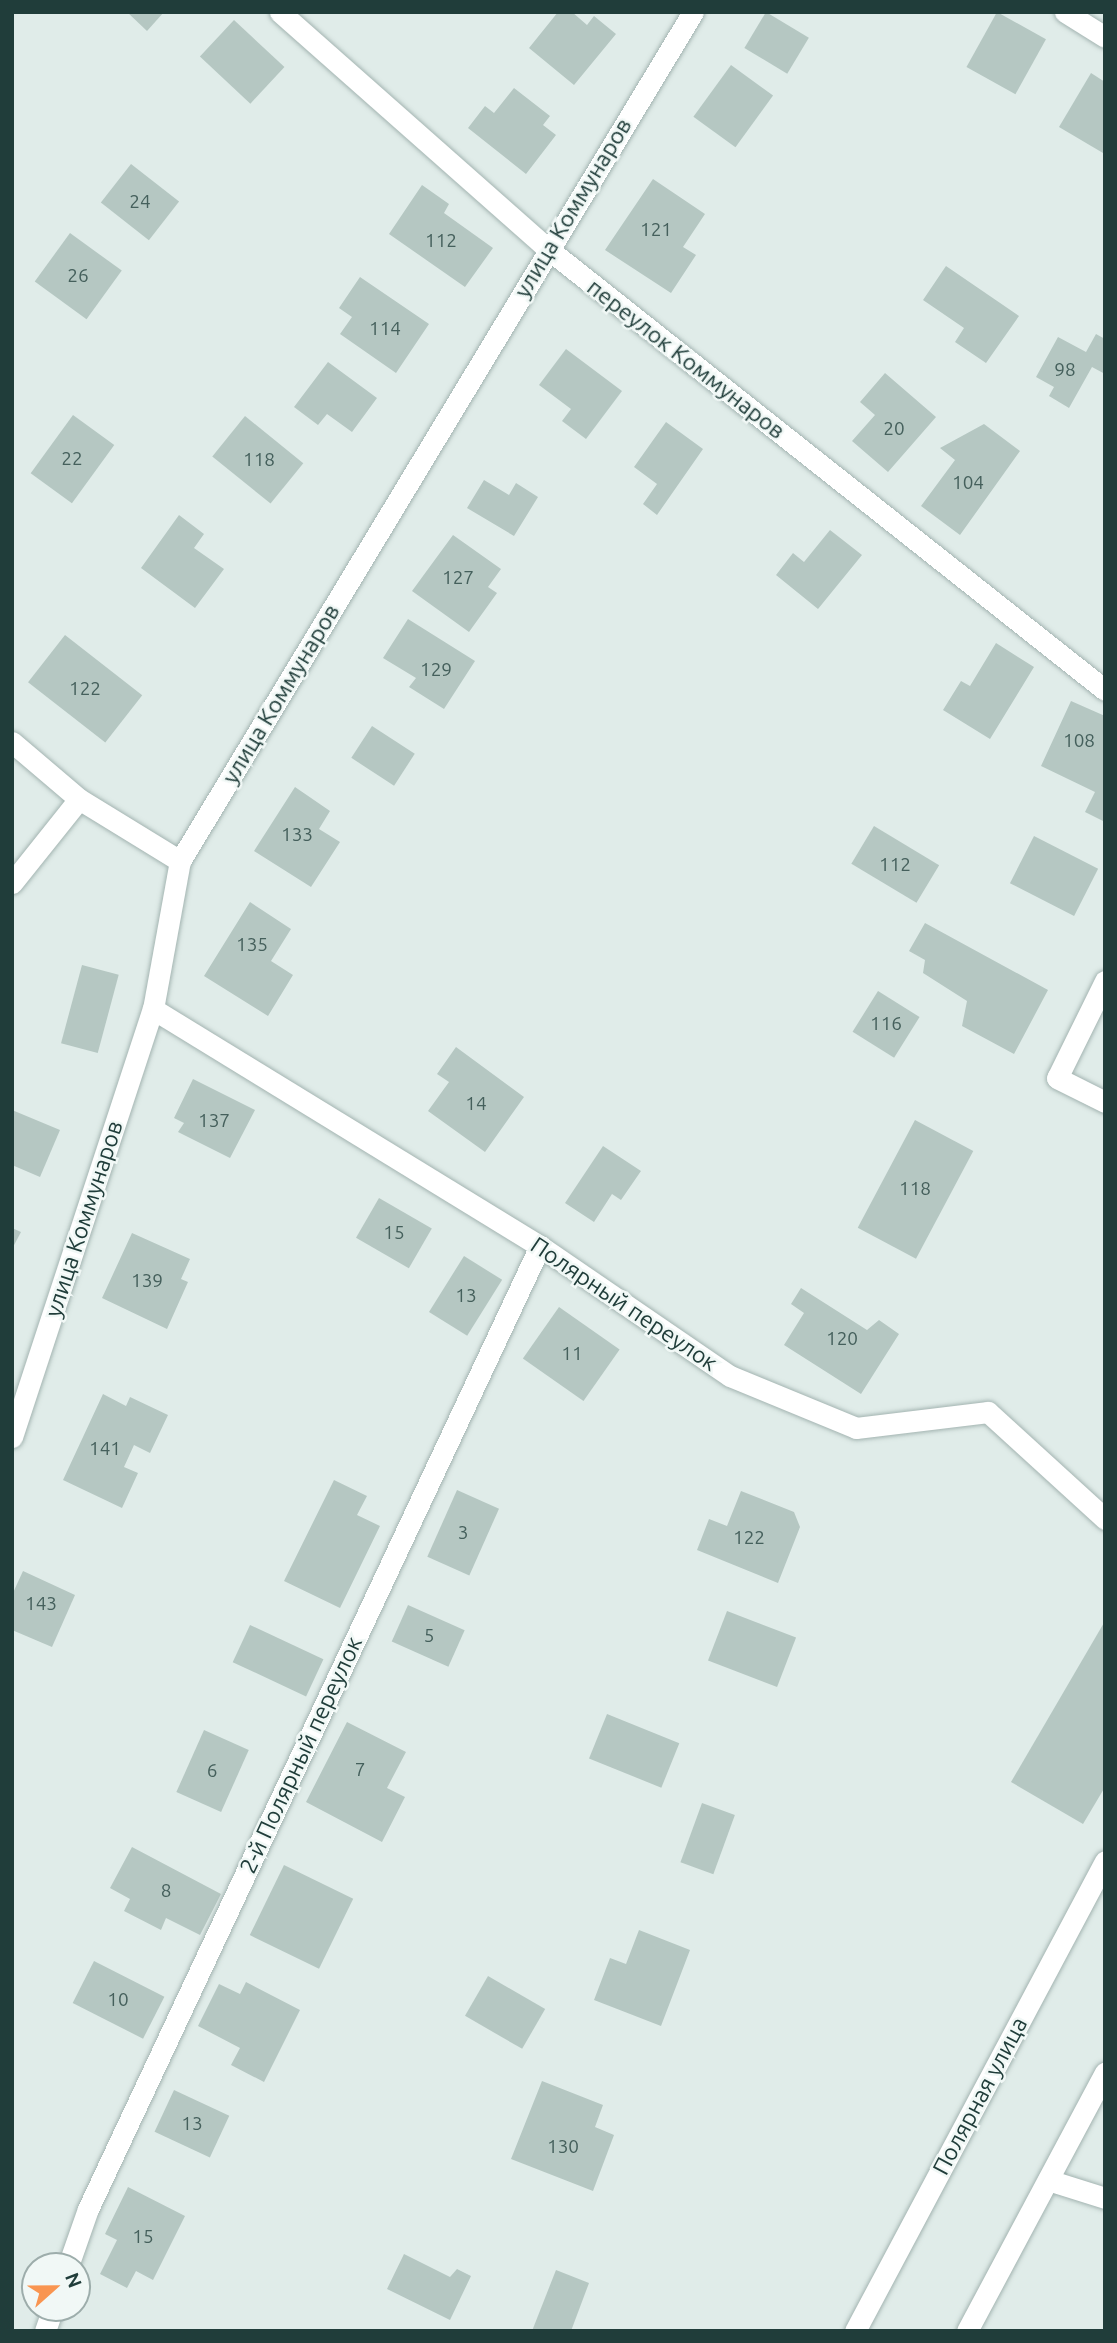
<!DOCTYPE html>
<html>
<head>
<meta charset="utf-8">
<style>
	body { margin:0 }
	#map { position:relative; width:1117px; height:2343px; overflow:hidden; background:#e0ece9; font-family:Ubuntu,sans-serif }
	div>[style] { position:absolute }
	.building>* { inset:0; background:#b5c7c2; transform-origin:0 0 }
	.roads { filter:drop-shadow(0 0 2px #a3b4b1) drop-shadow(0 0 2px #a3b4b1) }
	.minor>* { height:21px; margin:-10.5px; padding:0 10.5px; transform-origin:10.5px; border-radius:10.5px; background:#fff }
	span { translate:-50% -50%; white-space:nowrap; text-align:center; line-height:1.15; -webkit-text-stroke:5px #f1f8f6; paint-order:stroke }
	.number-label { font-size:19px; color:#45605c }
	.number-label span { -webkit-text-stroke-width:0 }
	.street-label { font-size:23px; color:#203d3a }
	.frame { position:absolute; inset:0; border:14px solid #203d3a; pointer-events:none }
	.north { position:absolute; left:21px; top:2252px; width:70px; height:70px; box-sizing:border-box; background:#f1f8f6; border:2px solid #9dadab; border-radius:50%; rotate:69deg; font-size:19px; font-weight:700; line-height:28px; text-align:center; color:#203d3a }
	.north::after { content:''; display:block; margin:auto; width:24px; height:32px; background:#f99551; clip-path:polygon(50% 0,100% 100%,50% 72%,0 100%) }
</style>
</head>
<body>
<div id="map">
	<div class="building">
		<i style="clip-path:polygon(127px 12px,164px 12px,147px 31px)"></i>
		<i style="clip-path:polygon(558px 12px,572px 12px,587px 25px,594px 16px,616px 34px,574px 85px,529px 48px)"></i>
		<i style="left:766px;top:12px;width:50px;height:42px;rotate:31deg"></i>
		<i style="left:997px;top:12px;width:56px;height:63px;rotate:29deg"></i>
		<i style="left:234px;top:20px;width:69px;height:50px;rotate:43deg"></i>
		<i style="left:731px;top:65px;width:52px;height:64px;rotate:36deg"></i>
		<i style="clip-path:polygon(1091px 73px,1105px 82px,1103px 153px,1059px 127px)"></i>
		<i style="clip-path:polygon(514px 88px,550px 116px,543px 125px,556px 135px,526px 174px,468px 128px,485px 106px,494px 113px)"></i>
		<i style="left:131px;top:164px;width:61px;height:49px;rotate:38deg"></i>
		<i style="clip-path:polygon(653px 179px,705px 214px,683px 247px,696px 255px,671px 293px,605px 250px)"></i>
		<i style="clip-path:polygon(422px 185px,449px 204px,444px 213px,493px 248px,465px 287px,389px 234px)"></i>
		<i style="left:70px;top:233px;width:64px;height:60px;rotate:36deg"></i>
		<i style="clip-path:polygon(946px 266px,1019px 316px,986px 363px,955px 342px,964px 328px,923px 300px)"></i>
		<i style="clip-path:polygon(360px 277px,429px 324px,396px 373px,340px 334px,352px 317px,339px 308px)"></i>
		<i style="clip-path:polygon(1096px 334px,1105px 339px,1105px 374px,1092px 367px,1069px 408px,1049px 396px,1054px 387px,1036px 377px,1058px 337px,1086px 352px)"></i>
		<i style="clip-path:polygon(566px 349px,622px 391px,586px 439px,562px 421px,571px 409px,539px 385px)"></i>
		<i style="clip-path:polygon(328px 362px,377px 398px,352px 432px,327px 414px,318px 425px,294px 407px)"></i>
		<i style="clip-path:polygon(885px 373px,936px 417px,888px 472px,852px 441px,875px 415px,860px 402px)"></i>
		<i style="left:73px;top:415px;width:51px;height:72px;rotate:36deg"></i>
		<i style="left:245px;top:416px;width:75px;height:52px;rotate:39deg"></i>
		<i style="clip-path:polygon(666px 422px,703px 449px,657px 515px,643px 504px,657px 484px,634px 467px)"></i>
		<i style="clip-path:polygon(984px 424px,1020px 451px,960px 535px,921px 506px,955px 460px,940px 448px)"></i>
		<i style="clip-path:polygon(484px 480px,509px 495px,516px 483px,538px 497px,514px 536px,467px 508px)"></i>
		<i style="clip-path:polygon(179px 515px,204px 534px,194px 548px,224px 569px,195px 608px,141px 568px)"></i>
		<i style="clip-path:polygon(830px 530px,862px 555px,818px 609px,776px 575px,793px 553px,804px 562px)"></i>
		<i style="clip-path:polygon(453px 535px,501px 569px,488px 587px,497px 593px,469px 632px,412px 591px)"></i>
		<i style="clip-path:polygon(408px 619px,475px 661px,444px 709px,409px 687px,416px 678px,383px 658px)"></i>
		<i style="left:65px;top:635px;width:98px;height:60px;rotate:38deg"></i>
		<i style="clip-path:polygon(996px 643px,1034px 667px,990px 739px,943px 710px,961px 681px,970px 686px)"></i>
		<i style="clip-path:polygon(1071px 701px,1105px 716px,1105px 822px,1085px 812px,1095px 792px,1041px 766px)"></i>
		<i style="left:372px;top:726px;width:51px;height:38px;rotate:33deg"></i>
		<i style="clip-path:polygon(295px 787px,330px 811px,319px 829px,340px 842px,311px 887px,254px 851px)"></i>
		<i style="left:874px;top:826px;width:76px;height:44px;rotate:31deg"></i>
		<i style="left:1034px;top:836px;width:72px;height:53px;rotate:27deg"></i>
		<i style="clip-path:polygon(250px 902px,291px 929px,271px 961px,293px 975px,268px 1016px,204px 976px)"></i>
		<i style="clip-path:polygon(925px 923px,1048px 990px,1014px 1054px,962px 1026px,967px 1001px,923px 973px,925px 960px,909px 951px)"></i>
		<i style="left:82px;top:965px;width:38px;height:81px;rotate:15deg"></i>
		<i style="left:878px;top:991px;width:49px;height:48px;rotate:32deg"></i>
		<i style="clip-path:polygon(456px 1047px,524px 1097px,485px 1152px,428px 1111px,449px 1082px,437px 1074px)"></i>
		<i style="clip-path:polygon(193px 1079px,255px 1110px,230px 1158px,178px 1132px,184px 1123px,174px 1118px)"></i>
		<i style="clip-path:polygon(12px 1110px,60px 1130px,40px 1177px,12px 1165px)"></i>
		<i style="left:915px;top:1120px;width:66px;height:122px;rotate:28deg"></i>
		<i style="clip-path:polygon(603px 1146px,641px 1171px,621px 1200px,612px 1194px,594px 1222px,565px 1203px)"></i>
		<i style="left:379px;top:1198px;width:61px;height:46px;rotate:30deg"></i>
		<i style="clip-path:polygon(12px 1228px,21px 1232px,12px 1249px)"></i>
		<i style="clip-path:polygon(132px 1233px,190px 1259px,181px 1279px,188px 1282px,167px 1329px,102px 1298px)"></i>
		<i style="left:464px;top:1256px;width:45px;height:66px;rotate:32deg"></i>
		<i style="clip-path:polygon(801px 1288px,867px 1330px,879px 1320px,899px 1334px,861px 1394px,784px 1345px,804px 1313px,791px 1304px)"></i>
		<i style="left:559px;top:1307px;width:74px;height:63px;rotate:35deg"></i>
		<i style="clip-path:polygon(103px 1394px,126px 1406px,130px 1397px,168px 1415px,150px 1453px,134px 1445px,124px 1467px,138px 1473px,122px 1508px,63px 1480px)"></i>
		<i style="clip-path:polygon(334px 1480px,367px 1496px,357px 1515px,380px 1526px,340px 1608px,284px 1581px)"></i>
		<i style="left:457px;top:1490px;width:46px;height:73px;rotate:24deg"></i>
		<i style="clip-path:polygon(741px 1491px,794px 1512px,800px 1527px,778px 1583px,697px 1550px,709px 1519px,727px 1526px)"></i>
		<i style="clip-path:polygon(23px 1571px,75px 1595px,52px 1647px,12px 1630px,12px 1595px)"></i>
		<i style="left:408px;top:1605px;width:62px;height:40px;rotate:24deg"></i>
		<i style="left:727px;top:1611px;width:74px;height:53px;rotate:21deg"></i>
		<i style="clip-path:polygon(1105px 1621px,1105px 1787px,1083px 1824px,1011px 1782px)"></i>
		<i style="left:250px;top:1625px;width:81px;height:41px;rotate:25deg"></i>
		<i style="left:607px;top:1714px;width:78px;height:48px;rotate:22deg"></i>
		<i style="clip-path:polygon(347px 1722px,406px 1752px,387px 1788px,405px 1797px,382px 1842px,306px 1802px)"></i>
		<i style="left:204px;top:1730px;width:49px;height:68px;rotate:24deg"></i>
		<i style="left:702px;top:1803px;width:35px;height:63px;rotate:20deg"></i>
		<i style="clip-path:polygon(132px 1847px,221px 1894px,200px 1935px,166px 1918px,161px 1930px,124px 1911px,130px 1899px,110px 1888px)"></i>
		<i style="left:284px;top:1865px;width:77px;height:78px;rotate:26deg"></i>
		<i style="clip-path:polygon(639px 1930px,690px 1950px,661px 2026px,594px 2000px,610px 1958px,626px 1964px)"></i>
		<i style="left:94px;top:1961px;width:79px;height:47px;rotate:27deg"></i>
		<i style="left:488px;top:1976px;width:66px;height:46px;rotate:30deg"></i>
		<i style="clip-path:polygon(246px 1982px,300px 2010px,264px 2082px,231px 2065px,240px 2048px,198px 2026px,219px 1984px,240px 1994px)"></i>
		<i style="clip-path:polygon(542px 2081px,603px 2105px,595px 2127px,614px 2135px,593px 2191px,511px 2159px)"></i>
		<i style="left:174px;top:2090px;width:61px;height:46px;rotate:25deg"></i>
		<i style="clip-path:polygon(128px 2187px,185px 2216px,153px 2280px,136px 2271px,127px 2288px,100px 2274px,117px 2240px,105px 2234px)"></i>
		<i style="clip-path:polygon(404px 2254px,450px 2277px,457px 2269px,471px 2276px,450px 2320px,387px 2289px)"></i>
		<i style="clip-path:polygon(556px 2270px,589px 2283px,571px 2331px,532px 2331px)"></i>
	</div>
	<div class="roads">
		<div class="minor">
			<i style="left:280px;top:12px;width:358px;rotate:41.5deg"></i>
			<i style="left:548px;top:249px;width:710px;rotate:38.37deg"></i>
			<i style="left:1065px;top:12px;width:47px;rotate:32deg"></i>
			<i style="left:12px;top:742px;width:88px;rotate:40.4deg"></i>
			<i style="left:79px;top:799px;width:119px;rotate:31.5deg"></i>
			<i style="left:12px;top:883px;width:107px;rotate:-51.4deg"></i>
			<i style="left:1105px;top:981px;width:108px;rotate:116.3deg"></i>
			<i style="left:1057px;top:1078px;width:54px;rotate:26.6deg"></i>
			<i style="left:153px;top:1009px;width:454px;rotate:31.5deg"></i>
			<i style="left:540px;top:1246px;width:230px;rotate:34.4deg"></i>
			<i style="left:730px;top:1376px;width:136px;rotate:22.4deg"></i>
			<i style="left:856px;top:1428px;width:133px;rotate:-6.9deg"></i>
			<i style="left:988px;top:1412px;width:159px;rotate:42.4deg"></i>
			<i style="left:12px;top:1437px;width:451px;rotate:-71.8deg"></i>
			<i style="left:153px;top:1009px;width:150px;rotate:-79.7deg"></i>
			<i style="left:180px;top:861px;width:992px;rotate:-58.86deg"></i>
			<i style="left:1048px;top:2180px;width:60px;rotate:17.5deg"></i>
			<i style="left:68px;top:2266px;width:60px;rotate:-70.7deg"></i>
			<i style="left:88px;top:2209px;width:1064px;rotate:-64.86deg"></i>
			<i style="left:45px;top:2331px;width:24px;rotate:-71deg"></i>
			<i style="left:855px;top:2331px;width:532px;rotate:-61.99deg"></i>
			<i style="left:967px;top:2331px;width:293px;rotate:-61.9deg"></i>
		</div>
	</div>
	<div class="number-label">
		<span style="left:140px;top:202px">24</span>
		<span style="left:656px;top:230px">121</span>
		<span style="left:441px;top:241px">112</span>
		<span style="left:78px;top:276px">26</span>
		<span style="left:385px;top:329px">114</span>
		<span style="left:1065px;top:370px">98</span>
		<span style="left:894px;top:429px">20</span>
		<span style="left:72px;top:459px">22</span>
		<span style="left:259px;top:460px">118</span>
		<span style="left:968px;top:483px">104</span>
		<span style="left:458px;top:578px">127</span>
		<span style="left:436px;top:670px">129</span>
		<span style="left:85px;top:689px">122</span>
		<span style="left:1079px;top:741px">108</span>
		<span style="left:297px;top:835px">133</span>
		<span style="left:895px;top:865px">112</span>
		<span style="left:252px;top:945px">135</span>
		<span style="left:886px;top:1024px">116</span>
		<span style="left:476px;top:1104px">14</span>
		<span style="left:214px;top:1121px">137</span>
		<span style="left:915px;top:1189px">118</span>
		<span style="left:394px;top:1233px">15</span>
		<span style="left:147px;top:1281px">139</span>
		<span style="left:466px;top:1296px">13</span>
		<span style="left:842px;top:1339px">120</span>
		<span style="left:572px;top:1354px">11</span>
		<span style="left:105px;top:1449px">141</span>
		<span style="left:463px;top:1533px">3</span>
		<span style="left:749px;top:1538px">122</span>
		<span style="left:41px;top:1604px">143</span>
		<span style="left:429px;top:1636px">5</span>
		<span style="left:360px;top:1770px">7</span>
		<span style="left:212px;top:1771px">6</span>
		<span style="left:166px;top:1891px">8</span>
		<span style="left:118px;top:2000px">10</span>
		<span style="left:192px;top:2124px">13</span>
		<span style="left:563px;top:2147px">130</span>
		<span style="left:143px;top:2237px">15</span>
	</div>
	<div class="street-label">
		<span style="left:573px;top:208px;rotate:-59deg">улица Коммунаров</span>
		<span style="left:686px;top:359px;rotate:38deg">переулок Коммунаров</span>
		<span style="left:281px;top:694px;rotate:-59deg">улица Коммунаров</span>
		<span style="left:84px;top:1219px;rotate:-72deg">улица Коммунаров</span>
		<span style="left:624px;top:1304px;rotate:34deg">Полярный переулок</span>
		<span style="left:301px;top:1755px;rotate:-65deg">2-й Полярный переулок</span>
		<span style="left:980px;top:2096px;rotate:-62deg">Полярная улица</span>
	</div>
	<div class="frame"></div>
	<div class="north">N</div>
</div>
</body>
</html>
